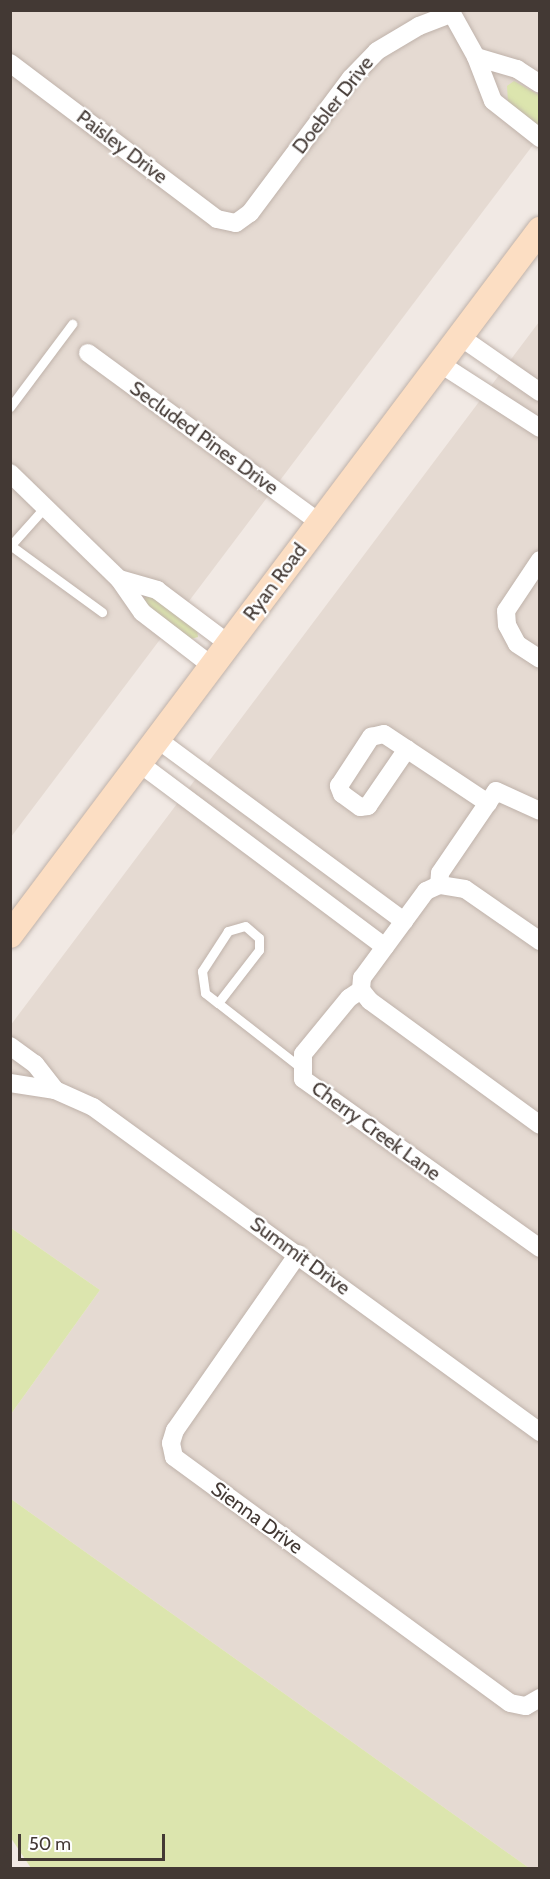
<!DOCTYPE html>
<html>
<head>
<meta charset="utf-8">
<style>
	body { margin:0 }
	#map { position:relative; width:550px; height:1879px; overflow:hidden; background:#f1e9e4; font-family:Cabin,sans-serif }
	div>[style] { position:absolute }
	.residential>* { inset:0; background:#e5dad2 }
	.green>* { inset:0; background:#dce5ae }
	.roads { filter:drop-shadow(0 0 2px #bfb2aa) drop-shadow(0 0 2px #bfb2aa) }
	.service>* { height:9px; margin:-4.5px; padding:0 4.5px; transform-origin:4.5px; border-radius:4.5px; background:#fff }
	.minor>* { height:18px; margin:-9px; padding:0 9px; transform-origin:9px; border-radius:9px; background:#fff }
	.secondary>* { height:26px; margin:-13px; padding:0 13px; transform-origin:13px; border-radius:13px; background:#fcdec3 }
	span { translate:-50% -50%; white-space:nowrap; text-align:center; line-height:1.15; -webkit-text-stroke:4.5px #fff; paint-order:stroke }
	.street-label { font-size:20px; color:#433934 }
	.frame { position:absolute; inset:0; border:12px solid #433934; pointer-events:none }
	.scale { position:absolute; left:18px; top:1834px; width:147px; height:27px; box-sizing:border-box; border:3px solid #433934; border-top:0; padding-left:8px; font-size:18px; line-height:21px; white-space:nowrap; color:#433934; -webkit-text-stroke:4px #fff; paint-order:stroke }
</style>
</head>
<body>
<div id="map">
	<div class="residential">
		<i style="clip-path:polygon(11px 11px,539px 11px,539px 137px,11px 837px)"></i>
		<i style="clip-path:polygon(539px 322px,539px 1868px,529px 1868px,11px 1499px,11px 1414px,100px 1290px,11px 1228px,10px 1026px)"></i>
	</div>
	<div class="green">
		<i style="clip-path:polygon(514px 81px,539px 95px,539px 126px,508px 102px,507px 86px)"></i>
		<i style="clip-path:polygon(152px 596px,197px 630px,198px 637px,191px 639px,145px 605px,145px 597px)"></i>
		<i style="clip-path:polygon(11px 1228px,100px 1290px,11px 1414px)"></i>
		<i style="clip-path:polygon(11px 1499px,529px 1868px,31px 1868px,11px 1838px)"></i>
	</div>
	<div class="roads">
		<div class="service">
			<i style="left:10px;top:407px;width:104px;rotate:-53.2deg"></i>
			<i style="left:10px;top:545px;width:114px;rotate:36.1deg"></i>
			<i style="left:11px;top:545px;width:50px;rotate:-48.3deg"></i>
			<i style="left:218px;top:1003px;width:67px;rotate:-52.3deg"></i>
			<i style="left:259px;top:950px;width:12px;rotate:-90deg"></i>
			<i style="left:259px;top:938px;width:18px;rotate:-139deg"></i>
			<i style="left:245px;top:926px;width:18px;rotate:164deg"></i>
			<i style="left:228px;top:931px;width:48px;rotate:123deg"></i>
			<i style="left:202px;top:971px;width:22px;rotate:82deg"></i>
			<i style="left:205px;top:993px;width:16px;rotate:38deg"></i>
			<i style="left:218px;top:1003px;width:104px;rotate:38deg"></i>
		</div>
		<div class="minor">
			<i style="left:450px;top:10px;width:54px;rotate:61deg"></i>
			<i style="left:476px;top:57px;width:47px;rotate:68.9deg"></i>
			<i style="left:493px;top:101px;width:60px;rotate:38.2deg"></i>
			<i style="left:476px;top:57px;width:43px;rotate:16.3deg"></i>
			<i style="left:517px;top:69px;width:27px;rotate:33deg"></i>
			<i style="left:10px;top:63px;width:259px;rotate:37deg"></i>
			<i style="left:217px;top:219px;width:19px;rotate:12deg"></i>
			<i style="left:236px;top:223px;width:17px;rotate:-36deg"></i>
			<i style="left:250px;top:213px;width:169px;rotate:-53.2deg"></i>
			<i style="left:351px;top:78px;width:37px;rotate:-46deg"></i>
			<i style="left:377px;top:51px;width:49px;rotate:-30.8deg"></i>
			<i style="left:419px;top:26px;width:34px;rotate:-21deg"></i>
			<i style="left:459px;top:336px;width:98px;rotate:34.7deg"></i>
			<i style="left:88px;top:353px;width:288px;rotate:36.2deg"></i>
			<i style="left:439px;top:363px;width:120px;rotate:32.8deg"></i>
			<i style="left:10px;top:473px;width:152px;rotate:44.2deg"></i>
			<i style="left:540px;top:560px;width:61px;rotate:123.7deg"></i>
			<i style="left:506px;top:611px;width:14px;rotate:86deg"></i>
			<i style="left:507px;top:625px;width:21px;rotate:62deg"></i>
			<i style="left:517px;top:644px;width:27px;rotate:33deg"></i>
			<i style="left:212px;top:666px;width:88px;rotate:-142.4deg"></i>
			<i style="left:142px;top:612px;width:40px;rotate:-124.9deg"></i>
			<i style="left:119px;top:579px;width:40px;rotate:16deg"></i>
			<i style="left:157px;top:590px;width:90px;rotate:36.9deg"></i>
			<i style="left:157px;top:739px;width:307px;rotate:36.4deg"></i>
			<i style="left:407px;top:749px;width:69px;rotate:124.4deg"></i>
			<i style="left:368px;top:806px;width:8px;rotate:173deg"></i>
			<i style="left:360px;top:807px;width:22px;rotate:-144deg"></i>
			<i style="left:342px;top:794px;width:9px;rotate:-111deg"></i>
			<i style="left:339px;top:786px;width:59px;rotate:-56.9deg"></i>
			<i style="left:371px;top:737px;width:13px;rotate:-13deg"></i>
			<i style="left:384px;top:734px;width:125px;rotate:33.6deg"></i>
			<i style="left:139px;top:763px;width:307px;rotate:36.8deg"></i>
			<i style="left:439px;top:885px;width:12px;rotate:-85deg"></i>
			<i style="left:440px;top:873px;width:99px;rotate:-55.7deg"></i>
			<i style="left:496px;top:791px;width:48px;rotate:24.4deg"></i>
			<i style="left:540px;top:941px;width:91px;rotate:-145.3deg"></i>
			<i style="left:465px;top:889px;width:26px;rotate:-171deg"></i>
			<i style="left:439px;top:885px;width:14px;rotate:155deg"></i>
			<i style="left:426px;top:891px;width:108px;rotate:126.3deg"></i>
			<i style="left:362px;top:978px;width:12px;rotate:95deg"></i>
			<i style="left:361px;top:990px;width:14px;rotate:51deg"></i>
			<i style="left:370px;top:1001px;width:210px;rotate:36.1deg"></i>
			<i style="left:361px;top:990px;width:14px;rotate:146deg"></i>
			<i style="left:349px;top:998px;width:72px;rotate:129.4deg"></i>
			<i style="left:303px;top:1054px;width:25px;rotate:90deg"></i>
			<i style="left:303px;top:1079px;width:291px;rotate:35.5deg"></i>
			<i style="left:10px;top:1046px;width:31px;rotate:36deg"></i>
			<i style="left:35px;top:1064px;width:33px;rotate:52deg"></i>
			<i style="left:10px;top:1083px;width:46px;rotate:8.8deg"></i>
			<i style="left:55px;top:1090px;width:42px;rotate:24.1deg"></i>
			<i style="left:93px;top:1107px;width:553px;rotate:36.02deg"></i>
			<i style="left:298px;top:1254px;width:215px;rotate:124.9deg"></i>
			<i style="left:175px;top:1430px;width:14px;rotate:107deg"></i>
			<i style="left:171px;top:1443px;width:14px;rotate:78deg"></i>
			<i style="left:174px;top:1457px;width:416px;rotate:36.2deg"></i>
			<i style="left:510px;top:1703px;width:16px;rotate:11deg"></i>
			<i style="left:526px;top:1706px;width:16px;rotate:-30deg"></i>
		</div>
		<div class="secondary">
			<i style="left:10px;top:935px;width:882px;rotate:-53.07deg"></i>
		</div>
	</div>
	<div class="street-label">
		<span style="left:333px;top:105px;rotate:-52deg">Doebler Drive</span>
		<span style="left:122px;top:147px;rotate:37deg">Paisley Drive</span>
		<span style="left:204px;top:438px;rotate:36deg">Secluded Pines Drive</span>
		<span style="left:275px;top:582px;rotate:-53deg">Ryan Road</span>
		<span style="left:376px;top:1131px;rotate:36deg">Cherry Creek Lane</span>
		<span style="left:300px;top:1256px;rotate:36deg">Summit Drive</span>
		<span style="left:257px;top:1518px;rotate:36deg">Sienna Drive</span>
	</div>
	<div class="frame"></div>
	<div class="scale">50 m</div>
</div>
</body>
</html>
